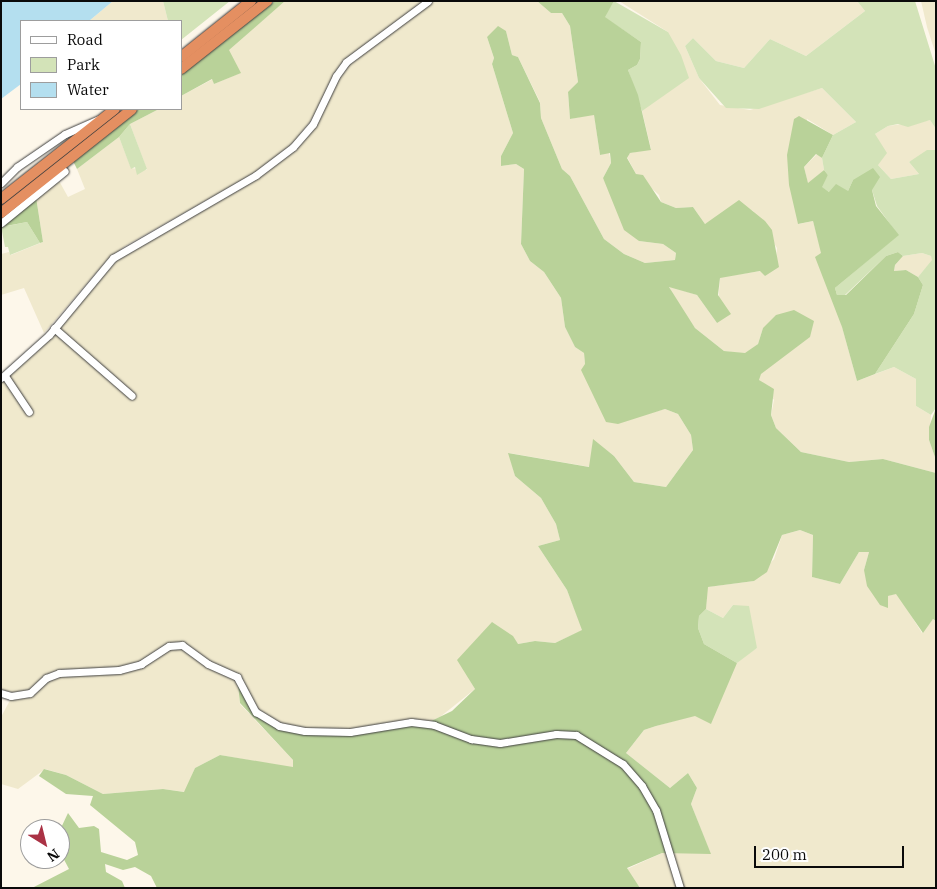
<!DOCTYPE html>
<html>
<head>
<meta charset="utf-8">
<style>
	body { margin:0 }
	#map { position:relative; width:937px; height:889px; overflow:hidden; background:#fdf7ea; font-family:"IBM Plex Serif",serif }
	div>[style] { position:absolute }
	.farmland>* { inset:0; background:#f0e9cd }
	.green>* { inset:0; background:#d3e3b8 }
	.forest>* { inset:0; background:#b9d299 }
	.water>* { inset:0; background:#b4dfef }
	.roads { filter:drop-shadow(0 0 1px #3d3d3d) drop-shadow(0 0 1px #3d3d3d) }
	.minor>* { height:7px; margin:-3.5px; padding:0 3.5px; transform-origin:3.5px; border-radius:3.5px; background:#fff }
	.highway>* { height:10px; margin:-5px; padding:0 5px; transform-origin:5px; border-radius:5px; background:#e48f61 }
	span { translate:-50% -50%; white-space:nowrap; text-align:center; line-height:1.15; -webkit-text-stroke:5px #fff; paint-order:stroke }
	.frame { position:absolute; inset:0; border:2px solid #0a0a0a; pointer-events:none }
	.legend { position:absolute; left:20px; top:20px; width:162px; height:90px; box-sizing:border-box; background:#fff; border:1px solid #9d9d9d; margin:0; padding:6px 9px; list-style:none; font-size:15px; color:#0a0a0a }
	.legend li { display:flex; align-items:center; gap:10px; height:25px }
	.legend b { width:25px; border:1px solid #9d9d9d }
	.north { position:absolute; left:20px; top:819px; width:50px; height:50px; box-sizing:border-box; background:#fff; border:1px solid #9d9d9d; border-radius:50%; rotate:144deg; font-size:14px; font-weight:700; line-height:20px; text-align:center; color:#0a0a0a }
	.north::after { content:''; display:block; margin:auto; width:18px; height:22px; background:#aa3245; clip-path:polygon(50% 0,100% 100%,50% 72%,0 100%) }
	.scale { position:absolute; left:754px; top:846px; width:150px; height:22px; box-sizing:border-box; border:2px solid #0a0a0a; border-top:0; padding-left:6px; font-size:15px; line-height:18px; white-space:nowrap; color:#0a0a0a; -webkit-text-stroke:4px #fff; paint-order:stroke }
</style>
</head>
<body>
<div id="map">
	<div class="farmland">
		<i style="clip-path:polygon(113px 1px,163px 1px,168px 21px,89px 21px)"></i>
		<i style="clip-path:polygon(285px 1px,424px 1px,338px 68px,312px 119px,289px 148px,258px 171px,125px 246px,107px 260px,44px 333px,24px 288px,1px 295px,1px 254px,9px 252px,11px 255px,43px 242px,36px 197px,58px 179px,68px 197px,85px 189px,77px 169px,119px 137px,131px 168px,147px 170px,130px 124px,159px 109px,181px 109px,181px 96px,213px 79px,214px 84px,240px 73px,228px 50px)"></i>
		<i style="clip-path:polygon(433px 1px,537px 1px,551px 13px,562px 13px,570px 26px,578px 82px,568px 93px,570px 119px,594px 114px,600px 155px,609px 152px,611px 163px,603px 178px,639px 241px,663px 244px,676px 253px,675px 260px,645px 263px,624px 254px,604px 239px,570px 176px,562px 169px,541px 118px,540px 102px,518px 57px,512px 55px,506px 31px,487px 37px,494px 58px,492px 64px,513px 133px,501px 156px,501px 166px,516px 164px,524px 169px,521px 244px,530px 261px,544px 272px,561px 298px,565px 327px,575px 347px,584px 353px,585px 364px,642px 415px,665px 409px,678px 414px,691px 435px,693px 450px,666px 487px,634px 482px,614px 456px,593px 440px,590px 467px,509px 453px,515px 476px,541px 498px,556px 524px,560px 540px,538px 546px,567px 590px,583px 630px,555px 643px,535px 641px,518px 644px,468px 677px,475px 689px,440px 717px,425px 724px,379px 730px,305px 731px,266px 720px,237px 679px,240px 704px,293px 760px,293px 768px,220px 755px,195px 768px,185px 792px,163px 789px,103px 794px,66px 775px,45px 769px,18px 789px,1px 784px,1px 717px,14px 693px,1px 689px,1px 383px,36px 353px,120px 257px,249px 182px,298px 148px,317px 120px,345px 68px)"></i>
		<i style="clip-path:polygon(619px 1px,857px 1px,865px 11px,806px 56px,770px 39px,744px 68px,716px 61px,693px 38px,685px 46px,699px 78px,720px 105px,750px 110px,822px 88px,856px 122px,833px 135px,807px 119px,799px 224px,813px 221px,857px 381px,894px 367px,916px 379px,916px 406px,931px 415px,929px 440px,936px 460px,936px 473px,883px 459px,849px 462px,801px 452px,776px 428px,771px 415px,774px 400px,759px 380px,763px 328px,758px 344px,745px 354px,724px 351px,695px 328px,675px 301px,669px 286px,697px 295px,717px 323px,720px 277px,761px 271px,765px 276px,776px 258px,777px 248px,753px 211px,744px 206px,705px 224px,693px 207px,676px 208px,661px 202px,659px 195px,636px 174px,627px 157px,630px 153px,651px 149px,642px 111px,668px 32px)"></i>
		<i style="clip-path:polygon(921px 1px,936px 1px,936px 55px,927px 27px)"></i>
		<i style="clip-path:polygon(930px 120px,936px 129px,936px 150px,909px 162px,919px 174px,891px 179px,878px 165px,875px 134px,888px 126px)"></i>
		<i style="clip-path:polygon(817px 154px,822px 158px,824px 170px,808px 184px,804px 167px)"></i>
		<i style="clip-path:polygon(922px 253px,931px 256px,933px 260px,918px 277px,906px 270px,894px 271px,895px 265px,903px 256px)"></i>
		<i style="clip-path:polygon(800px 530px,813px 535px,812px 577px,840px 584px,859px 552px,869px 552px,864px 570px,888px 596px,897px 593px,922px 633px,933px 619px,936px 621px,936px 888px,640px 888px,627px 869px,662px 853px,710px 853px,691px 804px,697px 788px,688px 773px,670px 788px,626px 753px,644px 730px,656px 726px,695px 715px,711px 723px,732px 669px,741px 658px,757px 648px,733px 605px,723px 618px,706px 609px,707px 587px,754px 581px,774px 559px,782px 535px)"></i>
	</div>
	<div class="green">
		<i style="clip-path:polygon(163px 1px,230px 1px,181px 40px,181px 21px,168px 21px)"></i>
		<i style="clip-path:polygon(614px 1px,668px 32px,681px 55px,689px 78px,642px 111px,628px 70px,637px 65px,640px 59px,641px 42px,604px 17px)"></i>
		<i style="clip-path:polygon(857px 1px,915px 1px,936px 69px,936px 129px,930px 120px,908px 127px,898px 124px,888px 126px,875px 134px,887px 153px,878px 165px,891px 179px,919px 174px,909px 162px,927px 150px,936px 150px,936px 408px,931px 415px,916px 406px,916px 379px,894px 367px,875px 374px,914px 314px,923px 285px,918px 277px,932px 260px,931px 256px,922px 253px,903px 256px,898px 252px,886px 256px,845px 295px,837px 295px,835px 288px,898px 235px,877px 206px,872px 190px,853px 180px,848px 191px,829px 192px,821px 187px,828px 175px,824px 170px,822px 158px,833px 135px,856px 122px,822px 88px,759px 109px,726px 108px,699px 78px,685px 46px,693px 38px,716px 61px,744px 68px,770px 39px,806px 56px,865px 11px)"></i>
		<i style="clip-path:polygon(130px 124px,147px 169px,137px 175px,135px 167px,131px 169px,119px 137px)"></i>
		<i style="clip-path:polygon(27px 222px,40px 243px,10px 255px,8px 247px,5px 247px,1px 226px,5px 223px,7px 226px)"></i>
		<i style="clip-path:polygon(733px 605px,749px 606px,757px 648px,737px 663px,704px 644px,698px 628px,699px 616px,706px 609px,723px 618px)"></i>
	</div>
	<div class="forest">
		<i style="clip-path:polygon(275px 1px,285px 1px,229px 50px,241px 73px,214px 84px,212px 79px,181px 96px,181px 75px)"></i>
		<i style="clip-path:polygon(537px 1px,614px 1px,605px 17px,641px 42px,640px 59px,637px 65px,628px 70px,638px 95px,651px 150px,630px 153px,627px 158px,636px 174px,643px 175px,661px 202px,676px 208px,693px 207px,705px 224px,739px 200px,765px 221px,772px 230px,779px 267px,765px 276px,760px 271px,720px 278px,718px 295px,731px 314px,717px 323px,697px 295px,669px 287px,695px 328px,724px 351px,745px 353px,758px 344px,763px 328px,776px 315px,794px 310px,814px 321px,810px 337px,761px 374px,759px 380px,774px 389px,771px 415px,776px 428px,801px 452px,849px 462px,883px 459px,936px 473px,936px 621px,933px 619px,923px 633px,896px 594px,888px 596px,888px 608px,880px 605px,867px 586px,864px 570px,869px 552px,859px 552px,840px 584px,812px 577px,813px 535px,800px 530px,782px 535px,767px 572px,754px 581px,708px 587px,706px 609px,699px 616px,698px 628px,704px 644px,737px 663px,711px 724px,695px 716px,656px 726px,644px 730px,626px 753px,670px 788px,688px 773px,697px 788px,691px 804px,711px 854px,662px 853px,627px 868px,640px 888px,157px 888px,151px 876px,135px 867px,123px 870px,105px 864px,106px 872px,122px 881px,125px 888px,32px 888px,69px 869px,60px 852px,60px 830px,68px 813px,79px 828px,94px 826px,99px 829px,101px 852px,127px 860px,138px 855px,135px 842px,90px 805px,93px 796px,66px 794px,39px 776px,44px 769px,66px 775px,103px 794px,163px 789px,184px 792px,195px 768px,220px 755px,293px 767px,293px 760px,240px 703px,237px 677px,256px 712px,279px 726px,350px 732px,411px 722px,425px 724px,452px 711px,475px 689px,457px 660px,492px 622px,513px 636px,518px 644px,535px 641px,555px 643px,582px 630px,567px 590px,538px 546px,560px 540px,556px 524px,541px 498px,515px 476px,508px 453px,589px 467px,593px 439px,614px 456px,634px 482px,666px 487px,693px 450px,691px 435px,678px 414px,665px 409px,618px 424px,606px 422px,581px 370px,585px 364px,584px 353px,575px 347px,565px 327px,561px 298px,544px 272px,530px 261px,521px 244px,524px 169px,516px 164px,501px 166px,501px 156px,513px 133px,492px 64px,494px 58px,487px 37px,498px 26px,506px 31px,512px 55px,518px 57px,540px 103px,541px 118px,562px 169px,570px 176px,604px 239px,624px 254px,645px 263px,675px 260px,676px 253px,663px 244px,639px 241px,624px 230px,603px 178px,611px 163px,610px 153px,600px 155px,594px 115px,570px 119px,568px 92px,578px 82px,570px 26px,562px 13px,551px 13px)"></i>
		<i style="clip-path:polygon(139px 109px,159px 109px,130px 124px,119px 137px,77px 169px,73px 161px)"></i>
		<i style="clip-path:polygon(799px 116px,833px 135px,822px 158px,816px 154px,804px 167px,808px 183px,824px 170px,828px 175px,822px 187px,829px 192px,836px 184px,848px 191px,853px 180px,873px 168px,880px 177px,872px 190px,876px 206px,899px 235px,835px 288px,837px 295px,846px 295px,886px 256px,898px 252px,903px 256px,895px 265px,894px 271px,906px 270px,918px 277px,923px 285px,914px 314px,875px 374px,857px 381px,842px 327px,815px 257px,821px 253px,813px 221px,798px 224px,789px 185px,787px 155px,794px 119px)"></i>
		<i style="clip-path:polygon(36px 197px,43px 242px,40px 243px,27px 222px,6px 226px,5px 223px)"></i>
		<i style="clip-path:polygon(936px 408px,936px 460px,929px 440px,929px 427px)"></i>
	</div>
	<div class="water">
		<i style="clip-path:polygon(1px 1px,113px 1px,89px 21px,21px 21px,21px 84px,1px 99px)"></i>
	</div>
	<div class="roads">
		<div class="minor">
			<i style="left:1px;top:183px;width:23px;rotate:-45deg"></i>
			<i style="left:17px;top:167px;width:58px;rotate:-34.5deg"></i>
			<i style="left:65px;top:134px;width:36px;rotate:-24deg"></i>
			<i style="left:1px;top:223px;width:82px;rotate:-39.1deg"></i>
			<i style="left:54px;top:328px;width:103px;rotate:41.1deg"></i>
			<i style="left:5px;top:376px;width:43px;rotate:56.3deg"></i>
			<i style="left:1px;top:378px;width:64px;rotate:-41.9deg"></i>
			<i style="left:49px;top:335px;width:100px;rotate:-50.3deg"></i>
			<i style="left:113px;top:258px;width:165px;rotate:-30.1deg"></i>
			<i style="left:256px;top:175px;width:46px;rotate:-37.1deg"></i>
			<i style="left:293px;top:147px;width:30px;rotate:-49deg"></i>
			<i style="left:313px;top:124px;width:53px;rotate:-64.4deg"></i>
			<i style="left:336px;top:76px;width:17px;rotate:-54deg"></i>
			<i style="left:346px;top:62px;width:102px;rotate:-36.6deg"></i>
			<i style="left:1px;top:693px;width:10px;rotate:17deg"></i>
			<i style="left:11px;top:696px;width:19px;rotate:-9deg"></i>
			<i style="left:30px;top:693px;width:22px;rotate:-43deg"></i>
			<i style="left:46px;top:678px;width:14px;rotate:-21deg"></i>
			<i style="left:59px;top:673px;width:60px;rotate:-2.9deg"></i>
			<i style="left:119px;top:670px;width:23px;rotate:-15deg"></i>
			<i style="left:141px;top:664px;width:33px;rotate:-33deg"></i>
			<i style="left:169px;top:646px;width:13px;rotate:-4deg"></i>
			<i style="left:182px;top:645px;width:32px;rotate:36deg"></i>
			<i style="left:208px;top:664px;width:32px;rotate:24deg"></i>
			<i style="left:237px;top:677px;width:40px;rotate:62deg"></i>
			<i style="left:256px;top:712px;width:27px;rotate:31deg"></i>
			<i style="left:279px;top:726px;width:26px;rotate:11deg"></i>
			<i style="left:305px;top:731px;width:45px;rotate:1.3deg"></i>
			<i style="left:350px;top:732px;width:62px;rotate:-9.3deg"></i>
			<i style="left:411px;top:722px;width:23px;rotate:7deg"></i>
			<i style="left:434px;top:725px;width:40px;rotate:21deg"></i>
			<i style="left:471px;top:739px;width:29px;rotate:8deg"></i>
			<i style="left:500px;top:743px;width:57px;rotate:-9.1deg"></i>
			<i style="left:556px;top:734px;width:20px;rotate:3deg"></i>
			<i style="left:576px;top:735px;width:55px;rotate:31.7deg"></i>
			<i style="left:623px;top:764px;width:29px;rotate:49deg"></i>
			<i style="left:642px;top:786px;width:28px;rotate:60deg"></i>
			<i style="left:656px;top:810px;width:82px;rotate:72.9deg"></i>
		</div>
		<div class="highway">
			<i style="left:181px;top:57px;width:90px;rotate:-38.7deg"></i>
			<i style="left:181px;top:69px;width:110px;rotate:-38.3deg"></i>
			<i style="left:1px;top:199px;width:145px;rotate:-38.3deg"></i>
			<i style="left:1px;top:213px;width:167px;rotate:-38.4deg"></i>
		</div>
	</div>
	<div class="frame"></div>
	<ul class="legend">
	<li><b style="height:6px;background:#fff"></b>Road</li>
	<li><b style="height:14px;background:#d3e3b8"></b>Park</li>
	<li><b style="height:14px;background:#b4dfef"></b>Water</li>
	</ul>
	<div class="north">N</div>
	<div class="scale">200 m</div>
</div>
</body>
</html>
